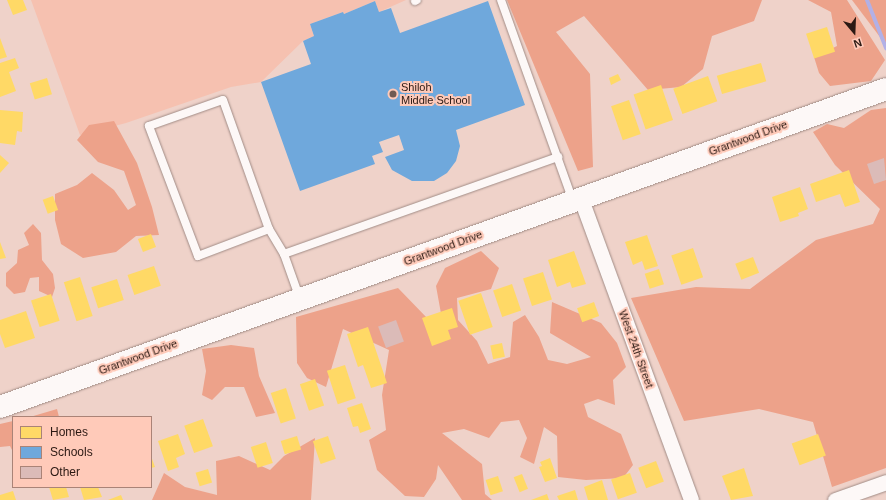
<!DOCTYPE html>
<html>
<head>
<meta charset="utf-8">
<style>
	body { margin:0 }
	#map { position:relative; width:886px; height:500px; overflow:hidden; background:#efd2c9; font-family:Arial,sans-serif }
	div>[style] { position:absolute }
	.green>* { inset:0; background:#f6c1b0 }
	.forest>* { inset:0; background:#eda28a }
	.homes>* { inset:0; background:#ffd966; transform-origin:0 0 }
	.schools>* { inset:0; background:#6fa8dc }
	.stream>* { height:4px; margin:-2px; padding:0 2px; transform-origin:2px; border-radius:2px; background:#b2b0e6 }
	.building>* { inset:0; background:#dbbbb8; transform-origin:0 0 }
	.roads { filter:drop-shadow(0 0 1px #a18c86) drop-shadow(0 0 1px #a18c86) }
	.lane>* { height:8px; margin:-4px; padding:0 4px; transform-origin:4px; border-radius:4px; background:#fdf8f7 }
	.street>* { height:15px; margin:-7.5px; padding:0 7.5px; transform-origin:7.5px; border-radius:7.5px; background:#fdf8f7 }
	.secondary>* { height:22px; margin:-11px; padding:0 11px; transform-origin:11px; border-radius:11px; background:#fdf8f7 }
	.dots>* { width:11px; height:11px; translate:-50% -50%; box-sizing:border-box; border:2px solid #ffcab9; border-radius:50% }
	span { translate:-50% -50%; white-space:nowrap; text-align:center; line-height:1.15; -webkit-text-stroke:4px #ffcab9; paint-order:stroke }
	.poi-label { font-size:11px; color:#2b1913 }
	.left { translate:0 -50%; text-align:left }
	.street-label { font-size:11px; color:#2b1913 }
	.legend { position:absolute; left:12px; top:416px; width:140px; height:72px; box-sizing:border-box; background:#ffcab9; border:1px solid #aa8377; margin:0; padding:5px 7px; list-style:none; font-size:12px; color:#2b1913 }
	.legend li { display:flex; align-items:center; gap:8px; height:20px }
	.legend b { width:20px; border:1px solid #aa8377 }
	.north { position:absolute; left:834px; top:12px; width:40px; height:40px; -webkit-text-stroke:3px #ffcab9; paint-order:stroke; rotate:161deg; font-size:11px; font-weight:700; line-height:16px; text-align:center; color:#2b1913 }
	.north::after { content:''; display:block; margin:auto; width:14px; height:18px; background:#2b1913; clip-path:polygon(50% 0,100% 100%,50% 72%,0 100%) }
</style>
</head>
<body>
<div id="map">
	<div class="green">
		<i style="clip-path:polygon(31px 0,406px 0,379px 12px,375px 1px,344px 14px,343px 12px,310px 24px,314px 36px,303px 41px,261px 82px,231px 87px,126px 123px,80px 135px)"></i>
	</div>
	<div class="forest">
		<i style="clip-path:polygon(507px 0,762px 0,754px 21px,712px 36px,703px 69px,681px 87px,648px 90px,584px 16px,556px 32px,590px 74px,593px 167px,578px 171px)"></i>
		<i style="clip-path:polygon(808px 0,847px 0,885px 60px,871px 81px,830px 86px,819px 73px,814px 57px,837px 46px,831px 12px)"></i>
		<i style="clip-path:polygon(852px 0,886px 0,886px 45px)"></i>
		<i style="clip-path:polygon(886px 108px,886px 468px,832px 487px,813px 422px,759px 409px,684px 421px,631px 298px,696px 287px,750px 289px,816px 240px,873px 224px,880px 209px,835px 165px,813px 132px,827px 124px,844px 128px,871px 110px)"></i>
		<i style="clip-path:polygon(114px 121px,137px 163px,152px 207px,159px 235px,136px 236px,116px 252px,83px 258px,61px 244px,55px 220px,55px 194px,77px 185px,92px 173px,114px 190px,128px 210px,136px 205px,124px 171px,98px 162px,77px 140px,89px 125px)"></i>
		<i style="clip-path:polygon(33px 224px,41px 233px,42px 260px,53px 274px,55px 288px,52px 297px,39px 291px,39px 277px,30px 278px,25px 292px,14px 294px,6px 286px,6px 273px,17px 263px,18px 250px,29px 245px,24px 233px)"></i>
		<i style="clip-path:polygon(481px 251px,499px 268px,491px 289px,457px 298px,458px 320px,477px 341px,488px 364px,510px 357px,513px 322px,525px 315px,539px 337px,548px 360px,567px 364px,591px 357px,550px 333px,552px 302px,601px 323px,617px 343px,626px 367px,613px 380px,615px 405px,598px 399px,584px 404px,588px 417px,621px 434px,633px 465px,623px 478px,586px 480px,558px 477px,557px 436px,544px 427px,534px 464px,520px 457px,527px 438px,519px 420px,501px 422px,489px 438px,464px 429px,442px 433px,482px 464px,485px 494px,492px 500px,462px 500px,438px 465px,436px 479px,424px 497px,405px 496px,377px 470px,369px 440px,386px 430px,382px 395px,389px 350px,343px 329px,326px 387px,307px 378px,297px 363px,296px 317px,398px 288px,429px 320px,442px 319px,436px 286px,445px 268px)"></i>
		<i style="clip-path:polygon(231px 345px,254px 348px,259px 376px,275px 413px,256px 417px,244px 387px,225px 387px,212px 400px,202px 395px,206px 371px,202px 349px)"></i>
		<i style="clip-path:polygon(57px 409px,59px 417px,30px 417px)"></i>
		<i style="clip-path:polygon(13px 421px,13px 452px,10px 446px,0 447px,0 424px)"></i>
		<i style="clip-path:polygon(315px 438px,311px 500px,152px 500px,164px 473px,185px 487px,217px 495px,216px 461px,239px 456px,270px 470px,284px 456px)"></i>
	</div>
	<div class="homes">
		<i style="clip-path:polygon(7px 0,23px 0,27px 10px,13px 15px)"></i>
		<i style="left:827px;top:27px;width:26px;height:22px;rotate:72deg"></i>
		<i style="clip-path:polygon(0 38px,7px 57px,0 59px)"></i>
		<i style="clip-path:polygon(15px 58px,19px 68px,9px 72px,16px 91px,0 97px,0 63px)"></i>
		<i style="left:761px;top:63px;width:19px;height:46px;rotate:74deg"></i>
		<i style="clip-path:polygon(618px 74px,621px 80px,611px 85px,609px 78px)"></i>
		<i style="left:708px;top:76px;width:27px;height:37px;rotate:70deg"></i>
		<i style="left:47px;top:78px;width:17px;height:18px;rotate:73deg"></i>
		<i style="left:661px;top:85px;width:37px;height:29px;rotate:71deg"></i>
		<i style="left:629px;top:100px;width:36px;height:19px;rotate:71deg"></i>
		<i style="clip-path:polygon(0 110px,23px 112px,22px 132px,17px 131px,15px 145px,0 143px)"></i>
		<i style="clip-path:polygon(0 155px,9px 163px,0 173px)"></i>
		<i style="clip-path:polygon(849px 170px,860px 202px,845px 207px,840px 194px,816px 202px,810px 184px)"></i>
		<i style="clip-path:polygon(800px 187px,808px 209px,798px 213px,799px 216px,780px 222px,772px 197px)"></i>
		<i style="left:53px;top:196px;width:15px;height:11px;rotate:70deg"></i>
		<i style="left:151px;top:234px;width:14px;height:14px;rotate:69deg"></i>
		<i style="clip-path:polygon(647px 235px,658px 266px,645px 270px,642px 261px,633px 265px,625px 242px)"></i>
		<i style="clip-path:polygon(0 242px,6px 258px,0 259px)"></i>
		<i style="left:693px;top:248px;width:31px;height:23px;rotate:71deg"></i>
		<i style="clip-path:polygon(574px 251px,586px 284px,572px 288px,570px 282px,557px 287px,548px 260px)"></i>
		<i style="left:753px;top:257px;width:17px;height:19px;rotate:69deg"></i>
		<i style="left:154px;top:266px;width:21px;height:28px;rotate:71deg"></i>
		<i style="left:659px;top:269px;width:16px;height:15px;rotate:72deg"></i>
		<i style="left:543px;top:272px;width:29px;height:21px;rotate:72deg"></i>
		<i style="left:80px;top:277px;width:41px;height:17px;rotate:72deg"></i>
		<i style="left:117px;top:279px;width:22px;height:27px;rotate:72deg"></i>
		<i style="left:512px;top:284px;width:28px;height:20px;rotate:71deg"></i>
		<i style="left:481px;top:293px;width:36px;height:24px;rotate:71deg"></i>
		<i style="left:51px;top:294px;width:28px;height:21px;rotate:72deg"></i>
		<i style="left:594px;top:302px;width:15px;height:18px;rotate:70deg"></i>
		<i style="clip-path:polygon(452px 308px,458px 327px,448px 330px,451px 339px,432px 346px,422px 318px)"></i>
		<i style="clip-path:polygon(26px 311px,35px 338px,5px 348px,0 334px,0 320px)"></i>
		<i style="clip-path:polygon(368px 327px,387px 383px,371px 388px,363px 365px,358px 367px,347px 334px)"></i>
		<i style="left:502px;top:343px;width:14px;height:12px;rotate:78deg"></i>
		<i style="left:345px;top:365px;width:35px;height:19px;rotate:72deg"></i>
		<i style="left:315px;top:379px;width:28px;height:16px;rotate:71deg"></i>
		<i style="left:286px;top:388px;width:32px;height:16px;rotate:72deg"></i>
		<i style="clip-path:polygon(362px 403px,371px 429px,360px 433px,358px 426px,353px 427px,347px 408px)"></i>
		<i style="left:203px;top:419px;width:29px;height:20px;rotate:70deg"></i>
		<i style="clip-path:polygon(178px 434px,185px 454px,176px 458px,179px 467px,168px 471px,158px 441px)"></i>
		<i style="left:818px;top:434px;width:23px;height:28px;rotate:70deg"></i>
		<i style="left:297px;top:436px;width:14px;height:17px;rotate:73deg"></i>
		<i style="left:328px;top:436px;width:24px;height:16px;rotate:71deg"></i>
		<i style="left:266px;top:442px;width:22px;height:16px;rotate:72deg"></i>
		<i style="clip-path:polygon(151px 456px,155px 467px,151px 468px)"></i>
		<i style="clip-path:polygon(550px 458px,557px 478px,545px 482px,539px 467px,542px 466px,540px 462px)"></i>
		<i style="left:656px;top:461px;width:22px;height:19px;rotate:69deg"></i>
		<i style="clip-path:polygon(744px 468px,753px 496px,731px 500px,722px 476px)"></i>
		<i style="left:208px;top:469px;width:14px;height:13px;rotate:73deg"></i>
		<i style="left:630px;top:473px;width:21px;height:20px;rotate:71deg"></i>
		<i style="left:522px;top:474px;width:16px;height:9px;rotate:68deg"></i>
		<i style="left:498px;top:476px;width:16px;height:13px;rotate:72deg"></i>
		<i style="clip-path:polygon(602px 480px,608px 500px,588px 500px,584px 487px)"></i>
		<i style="clip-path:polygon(49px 487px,66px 487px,69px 497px,53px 500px)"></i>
		<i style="clip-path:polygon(80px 487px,98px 487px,102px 497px,84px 500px)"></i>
		<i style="clip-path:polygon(575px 490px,578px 500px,559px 500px,557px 496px)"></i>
		<i style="clip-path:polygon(13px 491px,16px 500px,0 500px,0 495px)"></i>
		<i style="clip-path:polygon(547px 494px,549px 500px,531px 500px)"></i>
		<i style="clip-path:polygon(121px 495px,123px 500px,108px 500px)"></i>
	</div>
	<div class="schools">
		<i style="clip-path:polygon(375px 1px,379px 12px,391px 8px,400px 33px,488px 1px,525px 105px,456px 130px,460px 146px,456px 161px,447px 173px,434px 181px,412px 181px,392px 170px,385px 157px,404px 150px,399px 135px,379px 142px,383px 152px,372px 156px,375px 164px,300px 191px,261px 82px,311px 64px,303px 41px,314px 36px,310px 24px,343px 12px,344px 14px)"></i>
	</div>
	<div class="stream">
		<i style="left:867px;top:0;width:52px;rotate:68.4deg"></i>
	</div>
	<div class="building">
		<i style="clip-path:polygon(884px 158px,886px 180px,874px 184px,867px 164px)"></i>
		<i style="left:396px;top:320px;width:23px;height:19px;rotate:70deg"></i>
	</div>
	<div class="roads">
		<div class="lane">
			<i style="left:501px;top:0;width:214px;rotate:70.3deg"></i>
			<i style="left:415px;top:1px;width:2px;rotate:-27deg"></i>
			<i style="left:269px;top:229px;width:76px;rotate:159.2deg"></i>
			<i style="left:198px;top:256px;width:139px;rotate:-110.7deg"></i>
			<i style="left:149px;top:126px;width:78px;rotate:-19.4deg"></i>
			<i style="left:223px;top:100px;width:137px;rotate:70.4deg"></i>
			<i style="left:269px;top:229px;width:29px;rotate:59deg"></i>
			<i style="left:300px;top:299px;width:48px;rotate:-109.6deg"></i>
			<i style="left:284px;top:254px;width:291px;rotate:-19.5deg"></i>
		</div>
		<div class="street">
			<i style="left:581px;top:199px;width:320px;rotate:69.9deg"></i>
			<i style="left:835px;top:500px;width:54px;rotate:-19.4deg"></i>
		</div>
		<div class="secondary">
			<i style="left:0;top:407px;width:941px;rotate:-19.74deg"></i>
		</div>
	</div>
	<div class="dots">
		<i style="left:393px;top:94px;background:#705a53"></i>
	</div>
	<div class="poi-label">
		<span class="left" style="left:401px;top:94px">Shiloh<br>Middle School</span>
	</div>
	<div class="street-label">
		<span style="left:748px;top:138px;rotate:-20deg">Grantwood Drive</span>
		<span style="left:443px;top:248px;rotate:-20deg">Grantwood Drive</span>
		<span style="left:636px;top:349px;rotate:70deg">West 24th Street</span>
		<span style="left:138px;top:357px;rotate:-20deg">Grantwood Drive</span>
	</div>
	<ul class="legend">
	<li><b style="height:11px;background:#ffd966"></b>Homes</li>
	<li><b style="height:11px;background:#6fa8dc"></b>Schools</li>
	<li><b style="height:11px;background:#dbbbb8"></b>Other</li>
	</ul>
	<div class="north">N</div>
</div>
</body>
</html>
